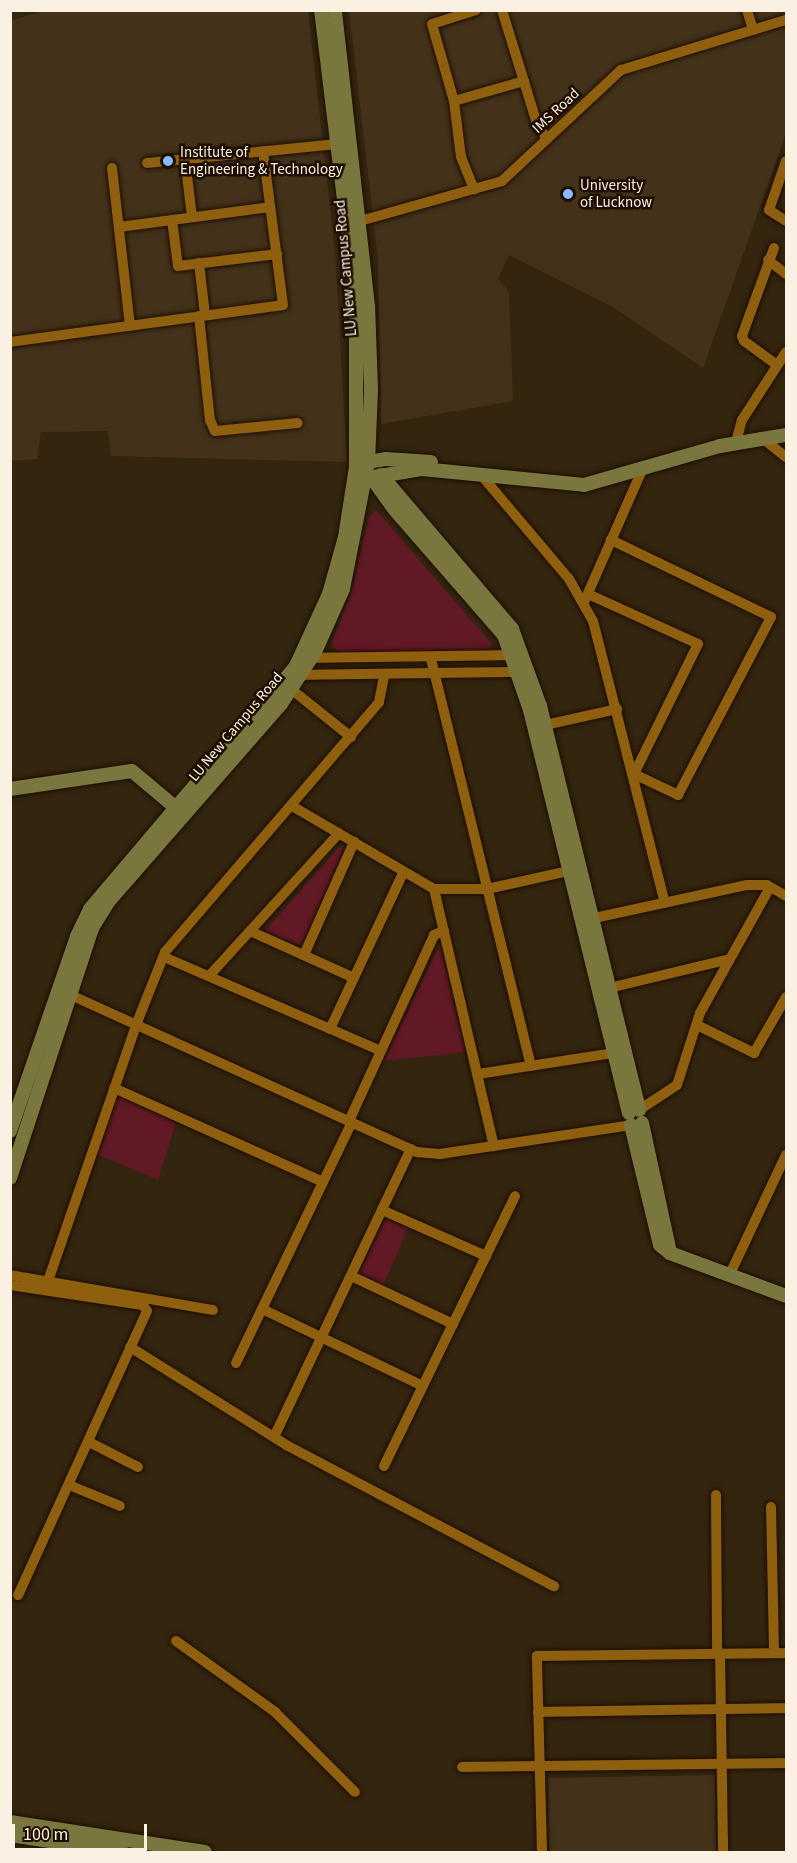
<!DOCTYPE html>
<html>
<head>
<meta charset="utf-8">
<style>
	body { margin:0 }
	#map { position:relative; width:797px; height:1863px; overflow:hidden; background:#34250f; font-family:"Source Sans 3",sans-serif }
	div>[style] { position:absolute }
	.built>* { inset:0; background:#433219; transform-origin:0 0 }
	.green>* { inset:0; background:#621926 }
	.roads { filter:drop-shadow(0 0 2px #1c0d00) drop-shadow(0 0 2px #1c0d00) }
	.street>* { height:10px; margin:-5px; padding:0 5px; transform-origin:5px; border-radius:5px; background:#8d5f0e }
	.secondary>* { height:14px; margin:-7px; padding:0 7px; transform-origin:7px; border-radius:7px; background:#7a773e }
	.dots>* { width:16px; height:16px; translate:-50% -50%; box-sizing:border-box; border:3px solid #1c0d00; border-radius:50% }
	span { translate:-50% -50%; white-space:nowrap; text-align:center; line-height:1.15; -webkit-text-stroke:5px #1c0d00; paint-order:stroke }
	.street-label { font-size:15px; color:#fbf1e3 }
	.poi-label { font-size:15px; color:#fbf1e3 }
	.left { translate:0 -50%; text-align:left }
	.frame { position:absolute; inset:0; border:12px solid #fbf1e3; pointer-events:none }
	.scale { position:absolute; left:12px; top:1824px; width:135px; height:27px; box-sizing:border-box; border:3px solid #fbf1e3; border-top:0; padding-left:8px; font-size:18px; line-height:21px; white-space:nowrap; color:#fbf1e3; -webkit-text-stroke:4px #1c0d00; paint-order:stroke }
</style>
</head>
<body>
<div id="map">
	<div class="built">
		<i style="clip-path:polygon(46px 10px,308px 11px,335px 252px,347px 462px,111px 456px,108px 431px,41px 432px,37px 459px,11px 461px,10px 21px)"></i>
		<i style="clip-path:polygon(349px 11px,786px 11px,786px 133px,703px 368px,613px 307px,509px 255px,498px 279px,509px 292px,513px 401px,381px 424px,378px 259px)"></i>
		<i style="left:715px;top:1775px;width:77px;height:167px;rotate:89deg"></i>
	</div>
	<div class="green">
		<i style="clip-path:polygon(376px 510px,491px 643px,486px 654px,339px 655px,332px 643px,352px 590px,369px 517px)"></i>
		<i style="clip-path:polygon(341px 845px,345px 846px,302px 946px,265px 931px)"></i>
		<i style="clip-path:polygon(440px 944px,465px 1052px,384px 1061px)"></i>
		<i style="clip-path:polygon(117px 1094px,176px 1122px,158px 1180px,97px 1154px)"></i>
		<i style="clip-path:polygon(386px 1218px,408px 1228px,383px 1286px,359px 1273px)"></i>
	</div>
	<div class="roads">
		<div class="street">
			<i style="left:476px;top:10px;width:46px;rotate:162.3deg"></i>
			<i style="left:432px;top:24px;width:80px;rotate:74.1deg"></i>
			<i style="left:454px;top:101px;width:73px;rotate:-15.9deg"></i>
			<i style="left:502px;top:10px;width:119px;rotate:72.9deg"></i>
			<i style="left:537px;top:124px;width:18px;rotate:56deg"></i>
			<i style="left:747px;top:10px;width:21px;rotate:73deg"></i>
			<i style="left:454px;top:101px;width:56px;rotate:82.9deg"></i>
			<i style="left:461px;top:157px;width:35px;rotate:68deg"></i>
			<i style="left:185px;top:159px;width:58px;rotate:83.1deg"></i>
			<i style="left:786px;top:161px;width:52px;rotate:109.1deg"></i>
			<i style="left:769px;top:210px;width:20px;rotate:33deg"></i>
			<i style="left:147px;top:163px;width:191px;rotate:-5.7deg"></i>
			<i style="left:112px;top:168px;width:159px;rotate:83.5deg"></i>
			<i style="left:172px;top:220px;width:46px;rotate:82.6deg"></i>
			<i style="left:178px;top:266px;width:100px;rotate:-6.9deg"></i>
			<i style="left:353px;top:223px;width:155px;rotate:-15.7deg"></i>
			<i style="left:502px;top:181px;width:163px;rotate:-43deg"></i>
			<i style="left:621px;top:70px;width:172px;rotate:-16.9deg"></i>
			<i style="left:119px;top:227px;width:152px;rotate:-7.5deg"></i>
			<i style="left:774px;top:248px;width:94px;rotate:110deg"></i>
			<i style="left:742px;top:336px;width:5px;rotate:68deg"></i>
			<i style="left:744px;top:341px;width:41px;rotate:36deg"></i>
			<i style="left:768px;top:260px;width:23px;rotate:38deg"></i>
			<i style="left:199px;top:263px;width:52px;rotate:83.4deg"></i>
			<i style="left:199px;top:316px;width:105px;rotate:84deg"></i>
			<i style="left:210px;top:420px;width:12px;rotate:66deg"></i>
			<i style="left:215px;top:431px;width:83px;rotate:-5.5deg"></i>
			<i style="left:10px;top:342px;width:275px;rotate:-7.7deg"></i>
			<i style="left:283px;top:305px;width:155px;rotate:-97.4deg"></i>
			<i style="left:761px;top:437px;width:32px;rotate:39deg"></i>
			<i style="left:736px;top:442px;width:23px;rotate:-75deg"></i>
			<i style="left:742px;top:420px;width:81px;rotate:-57.1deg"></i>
			<i style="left:482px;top:476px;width:135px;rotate:49.8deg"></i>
			<i style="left:569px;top:579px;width:48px;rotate:60.3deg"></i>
			<i style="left:593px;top:621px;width:291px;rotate:75.7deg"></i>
			<i style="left:588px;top:594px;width:121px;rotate:24.4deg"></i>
			<i style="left:698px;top:644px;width:145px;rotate:116.2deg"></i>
			<i style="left:634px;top:774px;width:49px;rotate:25.5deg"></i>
			<i style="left:678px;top:795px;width:201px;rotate:-62.4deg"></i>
			<i style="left:771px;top:617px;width:178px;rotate:-154.3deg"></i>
			<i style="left:585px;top:600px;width:144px;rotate:-66.3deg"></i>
			<i style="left:307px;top:658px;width:209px;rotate:-0.8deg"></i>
			<i style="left:431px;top:659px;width:419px;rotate:76.2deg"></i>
			<i style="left:294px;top:675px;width:228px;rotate:-0.8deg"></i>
			<i style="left:291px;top:689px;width:77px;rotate:38.7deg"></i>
			<i style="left:545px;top:725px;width:74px;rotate:-12.5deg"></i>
			<i style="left:292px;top:806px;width:164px;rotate:30.3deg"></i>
			<i style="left:434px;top:889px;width:53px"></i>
			<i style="left:487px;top:889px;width:84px;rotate:-12.4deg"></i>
			<i style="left:434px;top:889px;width:264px;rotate:76.9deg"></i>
			<i style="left:585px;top:920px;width:166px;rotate:-12.2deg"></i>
			<i style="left:747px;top:885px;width:20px"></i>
			<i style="left:767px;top:885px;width:22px;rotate:30deg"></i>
			<i style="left:250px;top:931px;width:114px;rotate:24.3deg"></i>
			<i style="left:304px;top:955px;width:124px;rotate:-66.1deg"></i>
			<i style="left:164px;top:957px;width:236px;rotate:23.4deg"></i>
			<i style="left:209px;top:976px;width:193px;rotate:-47.7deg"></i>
			<i style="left:609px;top:988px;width:124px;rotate:-13.5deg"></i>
			<i style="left:64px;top:992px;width:388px;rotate:24.4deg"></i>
			<i style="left:417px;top:1152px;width:23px;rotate:5deg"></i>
			<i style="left:440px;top:1154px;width:193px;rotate:-8.6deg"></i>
			<i style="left:697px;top:1025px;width:64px;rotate:26.2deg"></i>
			<i style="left:754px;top:1053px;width:64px;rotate:-60.3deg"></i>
			<i style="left:330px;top:1029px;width:174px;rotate:-64.9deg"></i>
			<i style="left:478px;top:1074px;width:138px;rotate:-8.8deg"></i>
			<i style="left:114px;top:1088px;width:229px;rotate:24.2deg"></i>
			<i style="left:639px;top:1110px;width:45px;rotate:-33.3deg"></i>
			<i style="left:677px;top:1085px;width:76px;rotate:-72.3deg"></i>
			<i style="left:700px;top:1013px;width:144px;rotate:-60.9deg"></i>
			<i style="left:349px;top:1121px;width:205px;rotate:-65.4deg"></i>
			<i style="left:434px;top:935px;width:11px;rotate:-22deg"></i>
			<i style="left:382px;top:1210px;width:114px;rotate:23.9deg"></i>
			<i style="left:10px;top:1275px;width:206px;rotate:9.8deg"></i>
			<i style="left:351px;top:1276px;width:113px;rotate:25.2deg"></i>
			<i style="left:729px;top:1276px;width:134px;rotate:-64.8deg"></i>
			<i style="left:48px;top:1281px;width:271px;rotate:-71deg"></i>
			<i style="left:136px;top:1025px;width:79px;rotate:-68.3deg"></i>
			<i style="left:165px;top:952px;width:329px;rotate:-49.4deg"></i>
			<i style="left:379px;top:702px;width:26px;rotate:-79deg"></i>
			<i style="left:10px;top:1285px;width:134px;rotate:8.6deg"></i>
			<i style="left:143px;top:1305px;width:7px;rotate:56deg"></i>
			<i style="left:147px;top:1311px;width:312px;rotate:114.4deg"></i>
			<i style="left:262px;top:1309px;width:178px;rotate:25.6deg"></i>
			<i style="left:130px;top:1347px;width:186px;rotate:32.1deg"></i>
			<i style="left:288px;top:1446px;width:301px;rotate:27.8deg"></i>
			<i style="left:236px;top:1363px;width:267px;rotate:-64.3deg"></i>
			<i style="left:274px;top:1437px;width:319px;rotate:-64.6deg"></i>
			<i style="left:89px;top:1442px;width:55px;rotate:27deg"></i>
			<i style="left:384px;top:1466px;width:300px;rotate:-64.1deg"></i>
			<i style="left:69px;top:1485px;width:55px;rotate:22.4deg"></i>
			<i style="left:716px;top:1495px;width:159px;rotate:89.6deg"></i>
			<i style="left:771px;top:1507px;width:146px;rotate:88.8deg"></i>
			<i style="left:176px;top:1641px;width:122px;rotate:35.6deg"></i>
			<i style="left:275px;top:1712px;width:113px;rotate:45deg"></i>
			<i style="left:720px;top:1653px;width:199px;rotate:89.1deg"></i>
			<i style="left:538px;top:1712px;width:248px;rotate:-0.9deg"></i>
			<i style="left:462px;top:1767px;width:324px;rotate:-0.7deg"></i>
			<i style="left:542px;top:1852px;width:196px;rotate:-91.5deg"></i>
			<i style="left:537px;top:1656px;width:249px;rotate:-0.7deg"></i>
		</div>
		<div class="secondary">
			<i style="left:361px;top:463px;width:25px;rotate:-9deg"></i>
			<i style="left:386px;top:459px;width:45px;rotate:3.8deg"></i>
			<i style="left:381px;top:475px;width:202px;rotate:49.6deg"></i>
			<i style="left:512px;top:629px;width:82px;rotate:70deg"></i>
			<i style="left:540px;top:706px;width:416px;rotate:76.2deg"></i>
			<i style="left:371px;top:477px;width:39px;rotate:54deg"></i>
			<i style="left:394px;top:509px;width:167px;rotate:48.9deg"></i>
			<i style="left:504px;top:635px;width:79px;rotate:70.9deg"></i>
			<i style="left:530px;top:710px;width:415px;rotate:76.2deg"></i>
			<i style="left:374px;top:477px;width:49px;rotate:-9.5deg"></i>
			<i style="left:422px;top:469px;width:163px;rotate:5.6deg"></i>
			<i style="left:584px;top:485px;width:141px;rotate:-16deg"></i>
			<i style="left:720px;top:446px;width:67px;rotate:-9.5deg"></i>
			<i style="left:10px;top:789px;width:123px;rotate:-8.4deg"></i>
			<i style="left:132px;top:771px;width:64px;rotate:39.9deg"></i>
			<i style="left:642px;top:1123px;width:133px;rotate:77.8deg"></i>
			<i style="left:631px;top:1125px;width:123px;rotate:76.4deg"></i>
			<i style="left:660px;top:1245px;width:13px;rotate:39deg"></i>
			<i style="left:670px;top:1253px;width:124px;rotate:20.3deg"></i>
			<i style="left:10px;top:1131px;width:206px;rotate:-71deg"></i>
			<i style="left:77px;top:936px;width:30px;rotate:-64deg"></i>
			<i style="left:90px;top:909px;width:319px;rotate:-49.7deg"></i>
			<i style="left:296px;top:666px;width:79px;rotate:-65.4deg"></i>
			<i style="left:329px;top:594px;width:59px;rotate:-74.3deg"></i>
			<i style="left:345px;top:537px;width:71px;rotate:-81.1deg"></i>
			<i style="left:356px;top:467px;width:168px;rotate:-90deg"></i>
			<i style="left:356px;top:299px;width:291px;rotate:-96.9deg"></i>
			<i style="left:10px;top:1178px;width:263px;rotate:-71.8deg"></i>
			<i style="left:92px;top:928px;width:32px;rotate:-58deg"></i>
			<i style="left:109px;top:901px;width:262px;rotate:-48.9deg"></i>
			<i style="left:281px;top:704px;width:62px;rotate:-56.8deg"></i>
			<i style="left:315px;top:652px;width:69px;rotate:-66deg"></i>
			<i style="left:343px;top:589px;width:129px;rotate:-78.9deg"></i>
			<i style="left:368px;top:462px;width:72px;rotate:-87.6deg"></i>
			<i style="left:371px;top:390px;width:84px;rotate:-92deg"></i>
			<i style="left:368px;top:306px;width:298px;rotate:-96.4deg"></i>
			<i style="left:10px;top:1822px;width:197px;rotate:8.7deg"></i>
			<i style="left:10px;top:1835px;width:114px;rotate:8.6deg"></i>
		</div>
	</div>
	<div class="dots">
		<i style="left:168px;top:161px;background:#87bbfb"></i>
		<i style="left:568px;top:194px;background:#87bbfb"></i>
	</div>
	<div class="street-label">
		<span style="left:556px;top:111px;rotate:-43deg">IMS Road</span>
		<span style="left:346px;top:268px;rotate:-95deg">LU New Campus Road</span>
		<span style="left:236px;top:727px;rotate:-50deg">LU New Campus Road</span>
	</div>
	<div class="poi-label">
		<span class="left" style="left:180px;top:161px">Institute of<br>Engineering &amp; Technology</span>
		<span class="left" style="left:580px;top:194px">University<br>of Lucknow</span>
	</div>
	<div class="frame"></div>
	<div class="scale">100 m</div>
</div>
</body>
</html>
